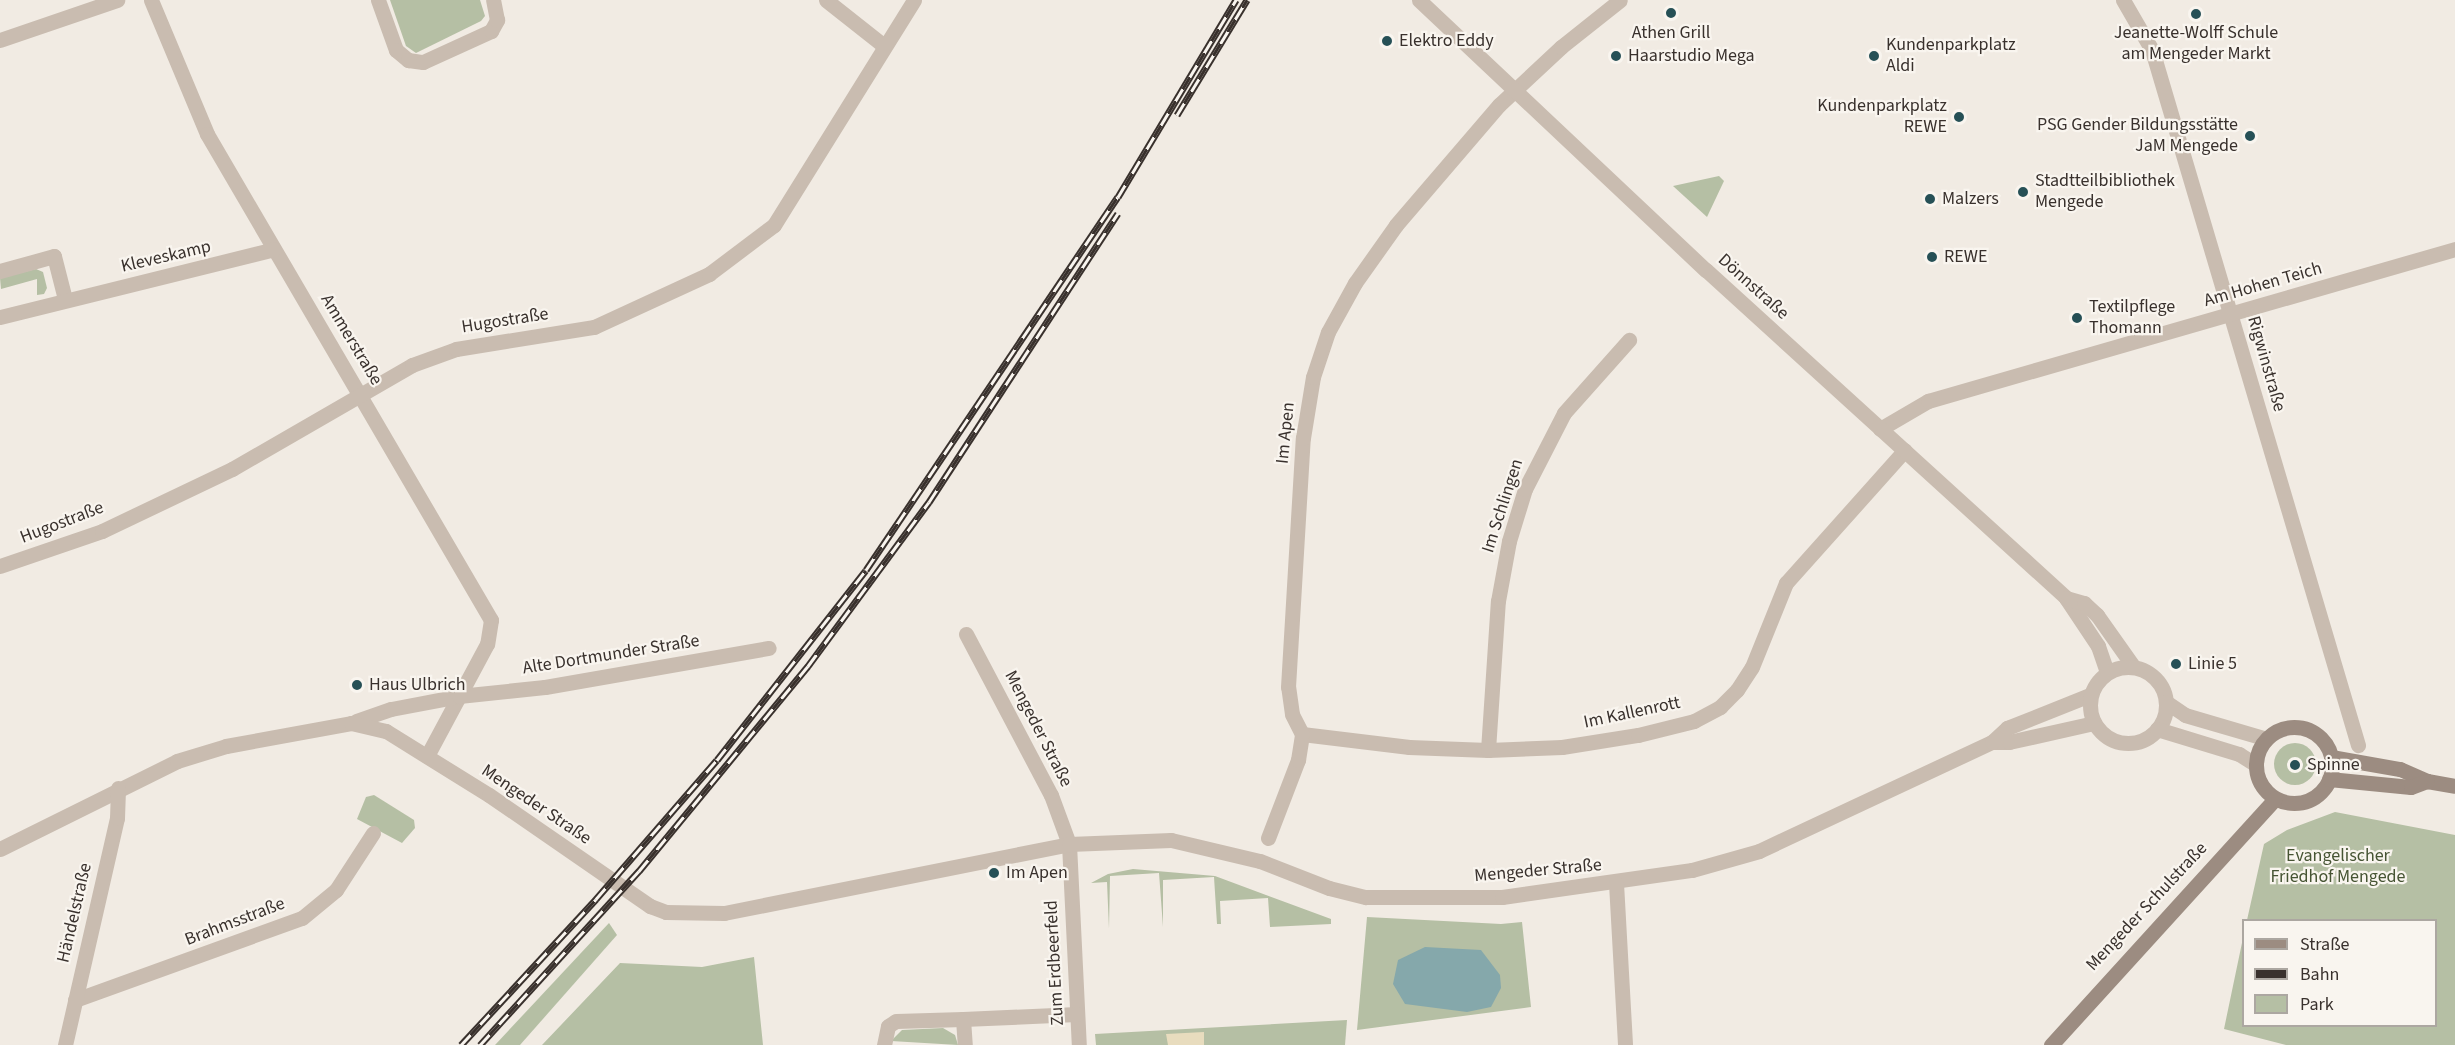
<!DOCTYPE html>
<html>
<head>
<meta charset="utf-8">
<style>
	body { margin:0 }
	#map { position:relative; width:2455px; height:1045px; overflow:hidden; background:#f1ebe3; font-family:"Source Sans 3",sans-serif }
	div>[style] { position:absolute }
	.green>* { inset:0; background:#b5bfa4 }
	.round { border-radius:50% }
	.sand>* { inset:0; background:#e8dcbe }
	.water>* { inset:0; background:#85a8ab }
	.minor>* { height:15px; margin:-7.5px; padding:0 7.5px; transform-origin:7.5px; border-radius:7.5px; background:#c9bcb0 }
	.tertiary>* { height:15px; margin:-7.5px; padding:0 7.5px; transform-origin:7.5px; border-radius:7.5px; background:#c9bcb0 }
	.tertiary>.ring { margin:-7.5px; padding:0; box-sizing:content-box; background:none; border:15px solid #c9bcb0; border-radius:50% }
	.secondary>* { height:15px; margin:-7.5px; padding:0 7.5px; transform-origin:7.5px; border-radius:7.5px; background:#9c8c81 }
	.secondary>.ring { margin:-7.5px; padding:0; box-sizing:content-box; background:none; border:15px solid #9c8c81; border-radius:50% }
	.rail>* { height:7px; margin-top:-3.5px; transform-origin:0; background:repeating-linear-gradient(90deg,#f9f5ef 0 14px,#39312d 0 28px); box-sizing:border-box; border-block:2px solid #39312d }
	.dots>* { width:16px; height:16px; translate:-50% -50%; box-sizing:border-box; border:3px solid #f9f5ef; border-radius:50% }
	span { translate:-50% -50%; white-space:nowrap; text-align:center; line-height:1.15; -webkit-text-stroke:4.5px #f9f5ef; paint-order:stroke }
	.poi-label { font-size:18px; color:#39312d }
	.left { translate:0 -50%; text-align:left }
	.right { translate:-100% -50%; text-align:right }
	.street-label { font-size:18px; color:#39312d }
	.park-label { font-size:18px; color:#465433 }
	.legend { position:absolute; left:2242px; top:919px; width:195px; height:108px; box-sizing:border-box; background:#f9f5ef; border:2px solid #aca7a1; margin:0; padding:8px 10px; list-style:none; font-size:18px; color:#39312d }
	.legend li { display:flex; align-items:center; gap:12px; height:30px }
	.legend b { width:30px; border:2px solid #aca7a1 }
</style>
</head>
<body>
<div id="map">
	<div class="green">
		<i style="clip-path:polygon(390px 0,480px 0,485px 16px,481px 21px,416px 53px,406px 46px)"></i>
		<i style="clip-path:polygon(1719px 176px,1724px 181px,1707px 217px,1673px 186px)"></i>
		<i style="clip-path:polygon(36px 269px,43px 272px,47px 288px,44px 294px,37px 295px,37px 279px,1px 289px,0 278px)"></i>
		<i class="round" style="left:2274px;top:743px;width:42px;height:42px"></i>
		<i style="clip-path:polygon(374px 795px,414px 820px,415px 828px,402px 843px,357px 819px,366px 797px)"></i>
		<i style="clip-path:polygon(2335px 812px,2455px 835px,2455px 1045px,2286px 1045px,2224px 1029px,2243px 938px,2244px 1026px,2436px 1026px,2436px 920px,2247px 920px,2264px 844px,2287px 830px)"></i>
		<i style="clip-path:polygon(1133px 869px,1215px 876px,1331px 919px,1331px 924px,1270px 927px,1268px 898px,1220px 901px,1221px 924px,1217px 924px,1214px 877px,1163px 880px,1163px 927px,1159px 873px,1110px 876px,1109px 929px,1107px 882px,1091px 883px,1108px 874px)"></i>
		<i style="clip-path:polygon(1367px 917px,1501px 924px,1522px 922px,1531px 1007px,1357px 1030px)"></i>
		<i style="clip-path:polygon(609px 923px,617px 935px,520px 1045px,495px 1045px)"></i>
		<i style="clip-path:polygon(754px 957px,763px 1045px,542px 1045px,620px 963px,702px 967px)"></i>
		<i style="clip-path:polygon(1347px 1020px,1345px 1045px,1096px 1045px,1095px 1034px)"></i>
		<i style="clip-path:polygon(943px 1028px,955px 1035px,958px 1045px,891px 1041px,902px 1030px)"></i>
	</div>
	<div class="sand">
		<i style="clip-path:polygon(1204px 1032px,1204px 1045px,1168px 1045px,1166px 1034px)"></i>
	</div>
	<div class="water">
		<i style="clip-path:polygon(1425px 947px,1481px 950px,1500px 975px,1501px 988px,1491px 1007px,1467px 1012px,1405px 1004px,1393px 984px,1398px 960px)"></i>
	</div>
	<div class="minor">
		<i style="left:151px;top:0;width:145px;rotate:67.3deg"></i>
		<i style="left:207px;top:134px;width:563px;rotate:59.7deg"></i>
		<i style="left:491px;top:620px;width:24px;rotate:99deg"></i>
		<i style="left:487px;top:644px;width:127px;rotate:118.2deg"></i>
		<i style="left:378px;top:0;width:53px;rotate:70.2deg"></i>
		<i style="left:396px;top:50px;width:16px;rotate:40deg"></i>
		<i style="left:408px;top:60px;width:15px;rotate:8deg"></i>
		<i style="left:423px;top:62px;width:75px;rotate:-24.5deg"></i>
		<i style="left:491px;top:31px;width:13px;rotate:-61deg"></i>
		<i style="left:497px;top:20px;width:20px;rotate:-101deg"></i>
		<i style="left:826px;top:0;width:74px;rotate:38.4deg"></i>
		<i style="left:2123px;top:0;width:58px;rotate:59.9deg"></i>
		<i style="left:2152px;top:50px;width:725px;rotate:73.49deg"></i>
		<i style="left:0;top:40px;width:124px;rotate:-18.9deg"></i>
		<i style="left:0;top:271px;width:56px;rotate:-15.5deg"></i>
		<i style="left:54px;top:256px;width:44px;rotate:75.7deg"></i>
		<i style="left:0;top:317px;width:282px;rotate:-13.9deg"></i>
		<i style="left:1880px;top:429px;width:56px;rotate:-30.3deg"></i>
		<i style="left:1928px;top:401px;width:548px;rotate:-16.09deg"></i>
		<i style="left:0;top:566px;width:108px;rotate:-18.9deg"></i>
		<i style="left:102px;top:531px;width:144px;rotate:-25.5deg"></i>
		<i style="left:232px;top:469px;width:208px;rotate:-30deg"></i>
		<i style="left:412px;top:365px;width:47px;rotate:-20deg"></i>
		<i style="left:456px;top:349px;width:140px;rotate:-9.1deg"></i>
		<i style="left:594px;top:327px;width:127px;rotate:-24.7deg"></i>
		<i style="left:709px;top:274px;width:81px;rotate:-37deg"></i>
		<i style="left:774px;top:225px;width:265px;rotate:-58.1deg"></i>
		<i style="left:966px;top:634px;width:182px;rotate:62.2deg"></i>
		<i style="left:1051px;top:795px;width:52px;rotate:69.8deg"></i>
		<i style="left:1069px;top:844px;width:201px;rotate:87.2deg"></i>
		<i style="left:356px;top:721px;width:37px;rotate:-19deg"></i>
		<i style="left:391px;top:709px;width:69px;rotate:-10.8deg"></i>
		<i style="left:459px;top:696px;width:86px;rotate:-6deg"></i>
		<i style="left:545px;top:687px;width:227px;rotate:-9.9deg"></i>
		<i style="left:1302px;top:734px;width:108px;rotate:6.9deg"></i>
		<i style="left:1409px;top:747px;width:79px;rotate:2.2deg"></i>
		<i style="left:1488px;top:750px;width:74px;rotate:-2.3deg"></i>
		<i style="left:1562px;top:747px;width:77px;rotate:-9deg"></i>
		<i style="left:1638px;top:735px;width:58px;rotate:-14deg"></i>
		<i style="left:1694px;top:721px;width:30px;rotate:-28deg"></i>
		<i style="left:1720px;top:707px;width:24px;rotate:-45deg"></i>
		<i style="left:1737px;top:690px;width:27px;rotate:-57deg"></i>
		<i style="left:1752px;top:667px;width:91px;rotate:-68deg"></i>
		<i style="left:1786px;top:583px;width:178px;rotate:-48.2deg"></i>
		<i style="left:1992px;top:742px;width:17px"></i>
		<i style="left:2009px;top:742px;width:87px;rotate:-12.6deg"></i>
		<i style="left:1488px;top:750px;width:149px;rotate:-86.2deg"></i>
		<i style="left:1498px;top:601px;width:61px;rotate:-79.6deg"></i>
		<i style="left:1509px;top:541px;width:54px;rotate:-72.9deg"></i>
		<i style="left:1525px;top:489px;width:85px;rotate:-62.8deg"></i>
		<i style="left:1564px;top:413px;width:98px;rotate:-48.3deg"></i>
		<i style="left:1268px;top:838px;width:84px;rotate:-69deg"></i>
		<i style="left:1298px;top:760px;width:26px;rotate:-81deg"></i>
		<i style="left:1302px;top:734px;width:22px;rotate:-117deg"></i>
		<i style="left:1292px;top:714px;width:27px;rotate:-98deg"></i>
		<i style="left:1288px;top:687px;width:249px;rotate:-86.6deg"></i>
		<i style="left:1303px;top:438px;width:62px;rotate:-80.7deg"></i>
		<i style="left:1313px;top:377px;width:47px;rotate:-71.6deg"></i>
		<i style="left:1328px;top:332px;width:56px;rotate:-61.1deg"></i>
		<i style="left:1355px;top:283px;width:71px;rotate:-54.7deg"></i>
		<i style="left:1396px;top:225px;width:158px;rotate:-49.4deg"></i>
		<i style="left:1499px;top:105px;width:85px;rotate:-43.1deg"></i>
		<i style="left:1561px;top:47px;width:75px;rotate:-38.5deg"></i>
		<i style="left:0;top:849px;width:198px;rotate:-26.4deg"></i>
		<i style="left:177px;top:761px;width:51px;rotate:-17deg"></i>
		<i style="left:226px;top:746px;width:127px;rotate:-10.4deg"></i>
		<i style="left:351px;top:723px;width:36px;rotate:13deg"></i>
		<i style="left:386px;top:731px;width:121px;rotate:31.9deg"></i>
		<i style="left:489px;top:795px;width:196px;rotate:34.6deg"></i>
		<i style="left:650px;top:906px;width:17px;rotate:21deg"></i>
		<i style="left:666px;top:912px;width:58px;rotate:1deg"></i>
		<i style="left:724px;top:913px;width:352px;rotate:-11.3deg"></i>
		<i style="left:1069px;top:844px;width:102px;rotate:-2.2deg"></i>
		<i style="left:1171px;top:840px;width:91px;rotate:13.3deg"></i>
		<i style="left:1260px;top:861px;width:74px;rotate:21.4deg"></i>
		<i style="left:1329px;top:888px;width:38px;rotate:14deg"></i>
		<i style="left:1366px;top:897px;width:136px"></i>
		<i style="left:1502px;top:897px;width:192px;rotate:-8.1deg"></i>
		<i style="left:1692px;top:870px;width:70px;rotate:-15.8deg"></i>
		<i style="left:1759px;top:851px;width:257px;rotate:-25.1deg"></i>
		<i style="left:1992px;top:742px;width:21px;rotate:-43deg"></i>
		<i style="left:2007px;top:728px;width:89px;rotate:-21.7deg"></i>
		<i style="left:1616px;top:883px;width:162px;rotate:86.8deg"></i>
		<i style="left:75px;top:1000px;width:241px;rotate:-19.9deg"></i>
		<i style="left:302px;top:918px;width:44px;rotate:-39.5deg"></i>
		<i style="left:336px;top:890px;width:68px;rotate:-57deg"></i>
		<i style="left:963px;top:1019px;width:114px;rotate:-2.5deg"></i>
		<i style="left:65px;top:1045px;width:233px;rotate:-77.1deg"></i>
		<i style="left:117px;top:818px;width:30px;rotate:-88deg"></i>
		<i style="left:884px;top:1045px;width:19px;rotate:-78deg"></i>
		<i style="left:888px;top:1026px;width:9px;rotate:-32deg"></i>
		<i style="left:896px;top:1021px;width:67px;rotate:-1.7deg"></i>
		<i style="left:963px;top:1019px;width:26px;rotate:86deg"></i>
	</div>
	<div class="tertiary">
		<i style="left:1419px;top:0;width:394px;rotate:43.3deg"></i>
		<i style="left:1706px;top:270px;width:487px;rotate:42.3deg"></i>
		<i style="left:2066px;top:598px;width:58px;rotate:56.3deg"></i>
		<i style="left:2098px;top:646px;width:28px;rotate:71deg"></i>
		<i style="left:2066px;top:598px;width:19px;rotate:16deg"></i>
		<i style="left:2084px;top:603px;width:18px;rotate:43deg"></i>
		<i style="left:2097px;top:615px;width:62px;rotate:54.8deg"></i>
		<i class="ring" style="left:2090px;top:667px;width:61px;height:61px"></i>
		<i style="left:2166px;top:702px;width:23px;rotate:34deg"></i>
		<i style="left:2185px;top:715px;width:85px;rotate:16.3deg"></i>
		<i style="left:2157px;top:729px;width:86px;rotate:17deg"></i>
		<i style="left:2239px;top:754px;width:19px;rotate:32deg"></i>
	</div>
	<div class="secondary">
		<i class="ring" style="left:2256px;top:727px;width:61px;height:61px"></i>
		<i style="left:2331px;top:757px;width:70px;rotate:9.9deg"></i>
		<i style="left:2400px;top:769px;width:30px;rotate:24deg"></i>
		<i style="left:2427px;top:781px;width:28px;rotate:10deg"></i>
		<i style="left:2329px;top:779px;width:82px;rotate:5.6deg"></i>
		<i style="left:2411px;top:787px;width:17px;rotate:-21deg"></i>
		<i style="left:2051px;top:1045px;width:333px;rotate:-47.7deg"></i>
	</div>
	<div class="rail">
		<i style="left:1177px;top:115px;width:135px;rotate:-58.7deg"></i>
		<i style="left:461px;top:1045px;width:199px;rotate:-47.2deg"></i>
		<i style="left:596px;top:899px;width:184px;rotate:-49deg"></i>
		<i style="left:717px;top:760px;width:241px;rotate:-51.9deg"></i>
		<i style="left:866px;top:570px;width:450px;rotate:-56deg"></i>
		<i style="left:1118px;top:197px;width:230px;rotate:-59.1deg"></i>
		<i style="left:480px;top:1045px;width:236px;rotate:-47.6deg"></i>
		<i style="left:639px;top:871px;width:266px;rotate:-50.5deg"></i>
		<i style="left:808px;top:666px;width:204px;rotate:-53.6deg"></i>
		<i style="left:929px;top:502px;width:345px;rotate:-56.8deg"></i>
	</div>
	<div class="dots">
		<i style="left:1671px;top:13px;background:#265056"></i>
		<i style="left:2196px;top:14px;background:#265056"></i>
		<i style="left:1387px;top:41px;background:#265056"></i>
		<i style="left:1616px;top:56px;background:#265056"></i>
		<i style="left:1874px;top:56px;background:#265056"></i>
		<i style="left:1959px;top:117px;background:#265056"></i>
		<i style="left:2250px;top:136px;background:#265056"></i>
		<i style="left:2023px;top:192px;background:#265056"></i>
		<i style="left:1930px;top:199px;background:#265056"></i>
		<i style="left:1932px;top:257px;background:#265056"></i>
		<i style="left:2077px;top:318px;background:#265056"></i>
		<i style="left:2176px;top:664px;background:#265056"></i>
		<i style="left:357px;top:685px;background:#265056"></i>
		<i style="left:2295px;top:765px;background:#265056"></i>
		<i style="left:994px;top:873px;background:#265056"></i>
	</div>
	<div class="poi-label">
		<span style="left:1671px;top:33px">Athen Grill</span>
		<span style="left:2196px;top:44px">Jeanette-Wolff Schule<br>am Mengeder Markt</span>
		<span class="left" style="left:1399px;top:41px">Elektro Eddy</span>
		<span class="left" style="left:1886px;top:56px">Kundenparkplatz<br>Aldi</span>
		<span class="left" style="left:1628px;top:56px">Haarstudio Mega</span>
		<span class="right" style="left:1947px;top:117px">Kundenparkplatz<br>REWE</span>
		<span class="right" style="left:2238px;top:136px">PSG Gender Bildungsstätte<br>JaM Mengede</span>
		<span class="left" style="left:2035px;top:192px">Stadtteilbibliothek<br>Mengede</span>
		<span class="left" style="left:1942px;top:199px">Malzers</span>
		<span class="left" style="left:1944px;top:257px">REWE</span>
		<span class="left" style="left:2089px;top:318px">Textilpflege<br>Thomann</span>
		<span class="left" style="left:2188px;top:664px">Linie 5</span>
		<span class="left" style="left:369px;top:685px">Haus Ulbrich</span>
		<span class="left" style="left:2307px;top:765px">Spinne</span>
		<span class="left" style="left:1006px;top:873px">Im Apen</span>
	</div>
	<div class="street-label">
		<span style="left:166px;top:257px;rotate:-13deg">Kleveskamp</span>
		<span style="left:2263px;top:285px;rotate:-16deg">Am Hohen Teich</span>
		<span style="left:1753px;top:287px;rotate:42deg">Dönnstraße</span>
		<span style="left:505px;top:321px;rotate:-9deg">Hugostraße</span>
		<span style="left:351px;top:340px;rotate:59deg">Ammerstraße</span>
		<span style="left:2266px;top:364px;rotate:74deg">Rigwinstraße</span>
		<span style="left:1286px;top:433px;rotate:-84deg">Im Apen</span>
		<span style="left:1503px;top:506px;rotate:-72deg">Im Schlingen</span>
		<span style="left:62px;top:523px;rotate:-21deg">Hugostraße</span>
		<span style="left:611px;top:655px;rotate:-9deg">Alte Dortmunder Straße</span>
		<span style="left:1632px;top:713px;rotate:-12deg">Im Kallenrott</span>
		<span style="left:1038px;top:729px;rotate:63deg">Mengeder Straße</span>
		<span style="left:536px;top:805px;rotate:34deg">Mengeder Straße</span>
		<span style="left:1538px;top:871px;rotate:-5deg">Mengeder Straße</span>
		<span style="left:2147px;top:907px;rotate:-47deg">Mengeder Schulstraße</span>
		<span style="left:75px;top:913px;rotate:-77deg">Händelstraße</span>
		<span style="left:235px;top:922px;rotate:-21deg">Brahmsstraße</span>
		<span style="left:1055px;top:963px;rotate:-93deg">Zum Erdbeerfeld</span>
	</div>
	<div class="park-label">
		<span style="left:2338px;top:867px">Evangelischer<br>Friedhof Mengede</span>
	</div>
	<ul class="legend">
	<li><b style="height:8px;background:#9c8c81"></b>Straße</li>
	<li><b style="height:8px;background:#39312d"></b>Bahn</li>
	<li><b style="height:16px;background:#b5bfa4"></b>Park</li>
	</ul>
</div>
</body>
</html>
